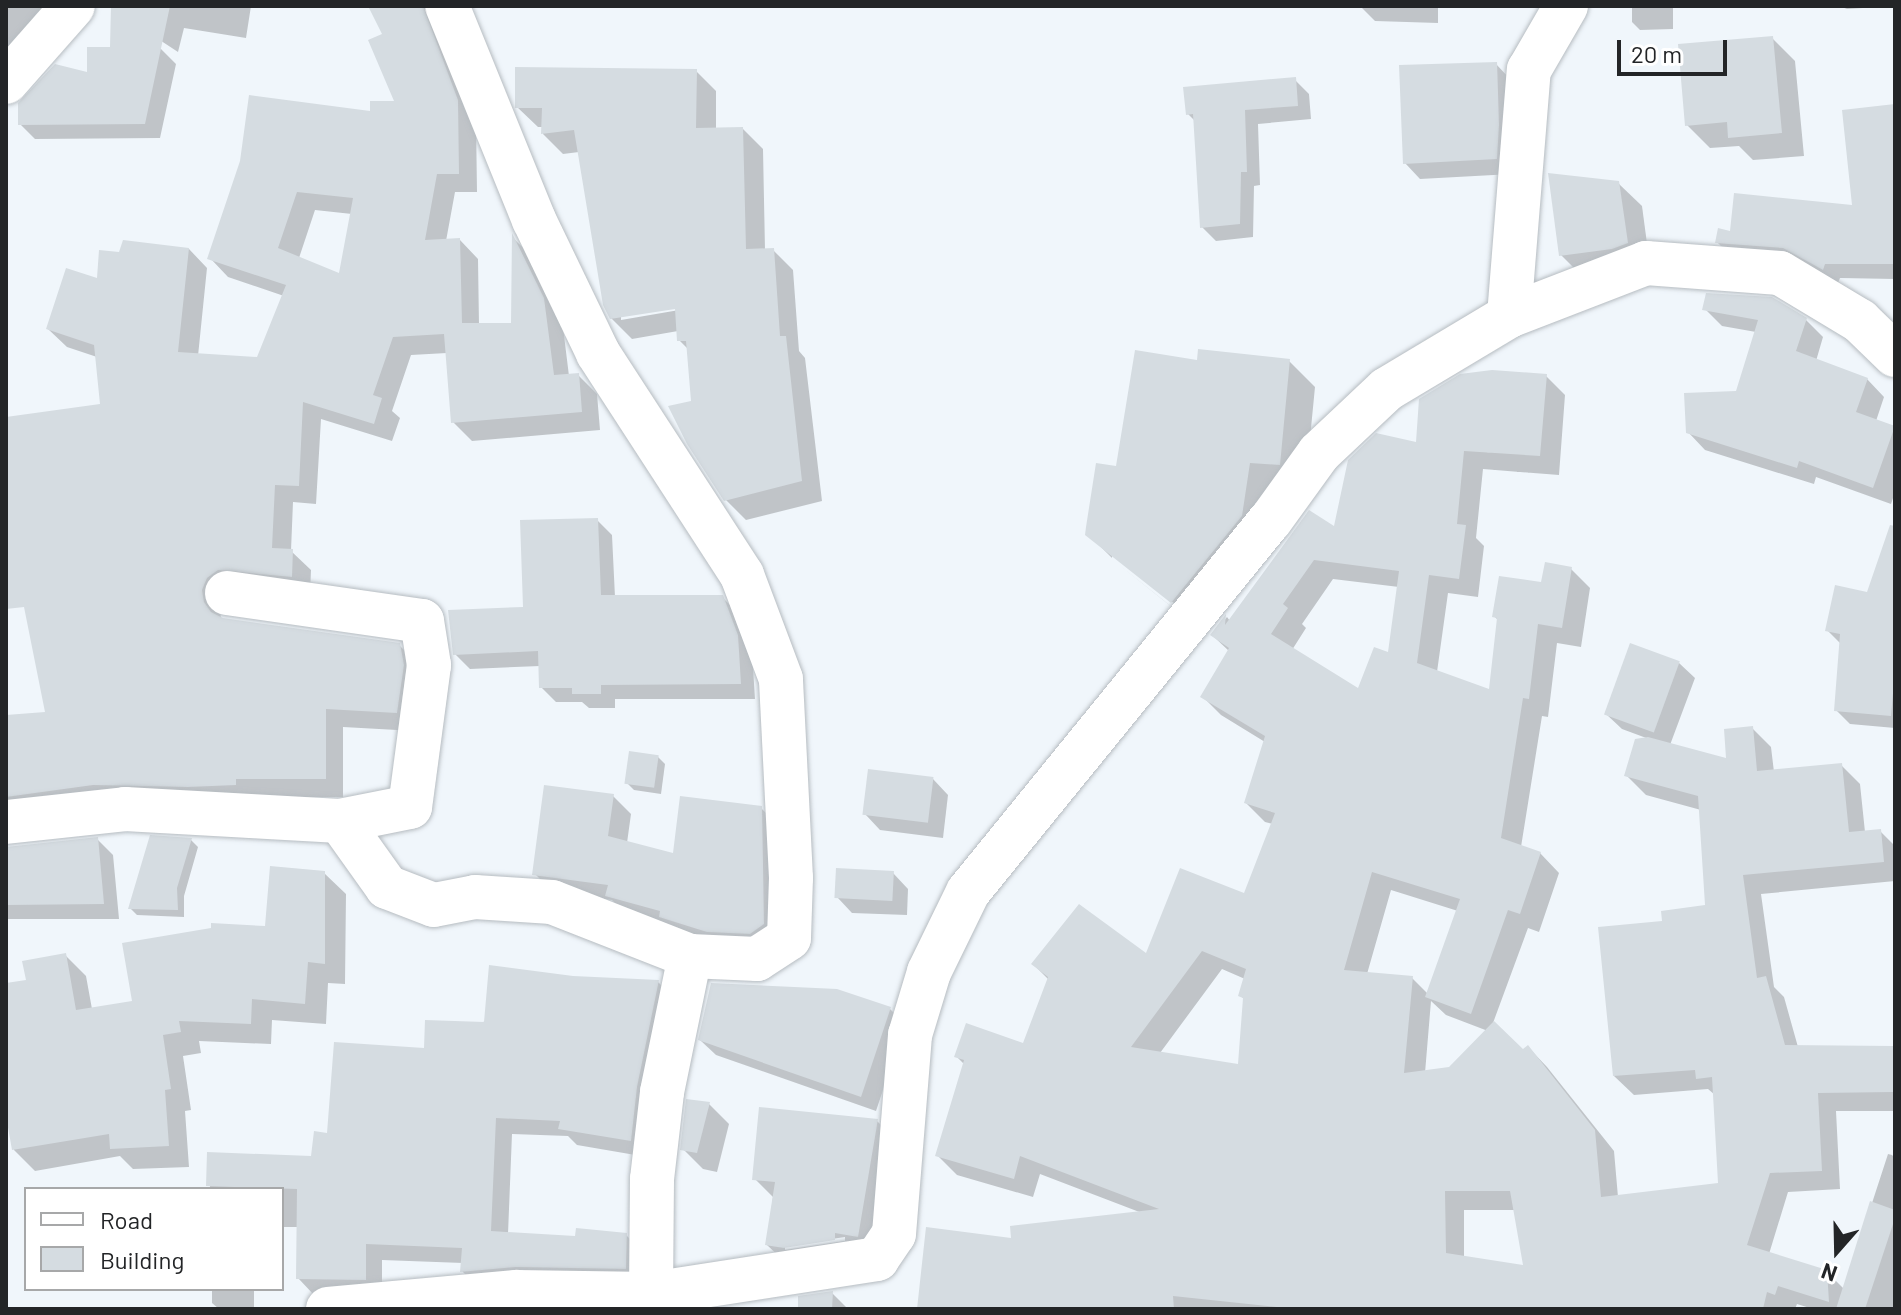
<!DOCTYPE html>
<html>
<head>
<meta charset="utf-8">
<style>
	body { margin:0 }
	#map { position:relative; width:1901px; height:1315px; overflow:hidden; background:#f0f6fb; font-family:Barlow,sans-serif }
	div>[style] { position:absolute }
	.shadow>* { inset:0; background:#0003 }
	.building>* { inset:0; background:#d5dce1; transform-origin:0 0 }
	.roads { filter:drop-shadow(0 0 2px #b6bcc1) drop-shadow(0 0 2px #b6bcc1) }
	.minor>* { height:44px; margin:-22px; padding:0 22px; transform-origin:22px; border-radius:22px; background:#fff }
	span { translate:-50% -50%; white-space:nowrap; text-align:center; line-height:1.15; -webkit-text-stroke:8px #fff; paint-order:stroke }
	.frame { position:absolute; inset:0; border:8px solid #232527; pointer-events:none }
	.legend { position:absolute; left:24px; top:1187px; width:260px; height:104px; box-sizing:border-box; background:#fff; border:2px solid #a7a8a9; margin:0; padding:10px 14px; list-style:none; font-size:24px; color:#232527 }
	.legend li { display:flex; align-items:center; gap:16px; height:40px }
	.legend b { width:40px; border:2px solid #a7a8a9 }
	.north { position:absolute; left:1797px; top:1211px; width:80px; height:80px; -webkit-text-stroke:6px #fff; paint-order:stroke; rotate:200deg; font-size:22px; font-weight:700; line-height:32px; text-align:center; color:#232527 }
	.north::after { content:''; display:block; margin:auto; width:28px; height:36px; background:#232527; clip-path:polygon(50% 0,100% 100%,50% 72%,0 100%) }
	.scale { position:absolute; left:1617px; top:40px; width:110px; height:36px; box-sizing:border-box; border:4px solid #232527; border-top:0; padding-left:10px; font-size:24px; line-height:28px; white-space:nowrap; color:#232527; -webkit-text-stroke:6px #fff; paint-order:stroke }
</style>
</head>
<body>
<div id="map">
	<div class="shadow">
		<i style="clip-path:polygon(6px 6px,53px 6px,6px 75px)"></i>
		<i style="clip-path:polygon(108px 6px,251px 6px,246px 38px,184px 28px,178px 52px)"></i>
		<i style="clip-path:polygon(evenodd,370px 6px,443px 6px,476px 120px,477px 192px,455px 192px,446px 241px,460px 240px,478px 259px,479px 325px,513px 325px,515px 240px,532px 256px,562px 319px,569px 376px,578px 375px,597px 394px,600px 430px,472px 441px,453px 422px,447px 353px,411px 355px,392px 411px,400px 418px,392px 441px,321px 419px,316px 504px,293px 502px,291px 551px,311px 570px,310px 595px,220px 610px,221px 619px,399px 645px,418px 664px,415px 731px,343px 727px,343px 797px,254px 797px,6px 825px,6px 717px,48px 714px,6px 508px,6px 419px,102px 406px,97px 357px,67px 347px,48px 329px,99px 281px,120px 254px,189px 249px,207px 268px,198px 356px,259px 359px,284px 296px,228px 277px,210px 258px,372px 113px,397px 103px,385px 35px,370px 6px,315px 210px,352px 214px,340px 276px,299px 258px,315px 210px)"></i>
		<i style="clip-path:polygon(1438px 6px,1438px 23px,1375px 21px,1361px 7px)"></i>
		<i style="clip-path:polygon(1632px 6px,1673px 6px,1673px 29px,1640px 30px,1632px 22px)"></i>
		<i style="clip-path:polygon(1839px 6px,1895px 6px,1847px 9px)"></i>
		<i style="clip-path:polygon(1772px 38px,1795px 61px,1804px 156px,1753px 160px,1739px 146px,1710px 148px,1687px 125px)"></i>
		<i style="clip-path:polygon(89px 49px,161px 49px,176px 64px,160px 138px,35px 139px,20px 124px,89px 75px)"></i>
		<i style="clip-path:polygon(1496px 64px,1511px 80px,1512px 174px,1420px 179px,1405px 163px)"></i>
		<i style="clip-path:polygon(evenodd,696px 71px,716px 91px,716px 129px,743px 129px,763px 149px,765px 250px,773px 250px,793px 270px,799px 351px,805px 358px,822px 501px,746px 520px,725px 499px,694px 402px,688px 349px,679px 340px,678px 331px,632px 339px,611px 318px,579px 152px,563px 154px,543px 134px,543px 127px,538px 127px,517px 107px,696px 71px,684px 305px,685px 309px,621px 320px,621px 316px,684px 305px)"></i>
		<i style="clip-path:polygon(1295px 80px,1309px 94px,1311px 119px,1258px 124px,1260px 185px,1254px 186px,1253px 237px,1216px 241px,1202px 227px,1196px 122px,1188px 114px)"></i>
		<i style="clip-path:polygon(1895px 106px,1895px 279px,1840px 278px,1838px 283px,1733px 258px,1717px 242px,1732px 234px,1854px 207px)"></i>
		<i style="clip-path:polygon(1618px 183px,1642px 206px,1650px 266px,1584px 278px,1561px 255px)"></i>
		<i style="clip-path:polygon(1705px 309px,1806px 320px,1823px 337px,1816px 361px,1867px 379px,1884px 397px,1876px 421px,1895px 428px,1895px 492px,1891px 504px,1816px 477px,1814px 484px,1705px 450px,1688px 432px,1738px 393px,1756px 332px,1722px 326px)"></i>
		<i style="clip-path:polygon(1289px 361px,1315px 387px,1305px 490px,1198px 628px,1113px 560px,1177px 611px,1180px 608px,1112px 553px,1112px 558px,1088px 534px,1118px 469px)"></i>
		<i style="clip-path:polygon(evenodd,1546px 376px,1565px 395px,1559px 475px,1483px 469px,1476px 538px,1484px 546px,1478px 597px,1448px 593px,1437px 672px,1490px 692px,1499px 621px,1494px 616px,1571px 569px,1590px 588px,1581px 647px,1557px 643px,1548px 717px,1542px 716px,1521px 847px,1540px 853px,1559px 873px,1539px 932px,1528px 928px,1493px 1023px,1522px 1051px,1528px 1047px,1547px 1067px,1614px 1151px,1618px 1197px,1720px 1185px,1715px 1095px,1708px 1089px,1634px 1095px,1614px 1076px,1665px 923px,1707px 907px,1701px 810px,1646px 795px,1627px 776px,1649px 739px,1622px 729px,1606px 714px,1631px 645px,1679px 663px,1695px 678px,1670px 745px,1729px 761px,1752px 728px,1771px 747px,1774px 772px,1841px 765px,1860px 784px,1865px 832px,1880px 831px,1895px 846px,1895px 881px,1761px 894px,1774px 987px,1784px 997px,1798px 1047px,1895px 1050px,1895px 1111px,1836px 1111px,1840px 1189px,1788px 1192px,1769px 1254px,1826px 1271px,1844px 1289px,1888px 1154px,1892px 1155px,1895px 1158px,1895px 1309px,1813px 1309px,1797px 1304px,1795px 1309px,919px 1309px,1013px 1240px,1142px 1213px,1040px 1174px,1033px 1197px,957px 1175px,938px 1156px,965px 1065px,956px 1056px,1024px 1046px,1049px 980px,1033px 964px,1147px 957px,1245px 895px,1273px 824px,1265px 822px,1246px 803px,1265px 742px,1221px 715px,1202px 696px,1230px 652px,1212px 635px,1227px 617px,1230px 621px,1335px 530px,1418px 444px,1546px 376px,1333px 579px,1399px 587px,1389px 655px,1359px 691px,1292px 650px,1306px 628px,1302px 624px,1333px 579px,1546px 376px,1391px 890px,1458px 911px,1428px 994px,1412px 978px,1367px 974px,1391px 890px,1546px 376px,1222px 969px,1245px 979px,1240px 995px,1245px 1000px,1240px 1066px,1160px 1053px,1222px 969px,1546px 376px,1431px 1001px,1446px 1015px,1488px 1031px,1450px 1069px,1425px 1073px,1431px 1001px,1546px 376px,1464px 1210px,1515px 1210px,1526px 1267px,1464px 1258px,1464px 1210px)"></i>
		<i style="clip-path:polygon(597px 520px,612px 535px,615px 597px,722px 597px,737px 612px,752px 652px,755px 699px,615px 699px,615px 708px,589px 708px,582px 702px,556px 702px,541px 687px,540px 666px,470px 669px,455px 654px,525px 609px)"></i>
		<i style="clip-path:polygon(1895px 546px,1895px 728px,1850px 724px,1836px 710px,1841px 644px,1827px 630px,1868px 595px)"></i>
		<i style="clip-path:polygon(658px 757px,665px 764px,661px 794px,634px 790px,627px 783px)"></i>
		<i style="clip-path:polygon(933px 779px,948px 795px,943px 838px,880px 830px,865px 814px)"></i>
		<i style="clip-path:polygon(613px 796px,631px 814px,627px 843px,675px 855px,761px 808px,779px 826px,782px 942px,727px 949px,625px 913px,612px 900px,553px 892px,535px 874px)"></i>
		<i style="clip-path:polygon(97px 839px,113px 855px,119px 919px,6px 919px,6px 848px)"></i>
		<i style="clip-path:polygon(191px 840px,198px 847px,184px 896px,184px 917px,137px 915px,130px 908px)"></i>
		<i style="clip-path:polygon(324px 873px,346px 894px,345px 984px,328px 983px,326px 1024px,272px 1020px,271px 1044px,199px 1041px,201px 1053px,183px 1056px,191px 1110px,185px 1111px,189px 1167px,133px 1169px,120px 1156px,35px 1171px,14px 1150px,6px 1105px,6px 985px,28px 982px,65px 955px,86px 976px,92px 1009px,135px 1002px,267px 928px)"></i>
		<i style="clip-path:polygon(893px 873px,908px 889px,907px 915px,852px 913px,837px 897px)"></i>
		<i style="clip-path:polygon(573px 978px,658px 982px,675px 999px,647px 1157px,577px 1145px,568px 1136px,512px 1134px,508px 1234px,577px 1238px,626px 1235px,643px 1252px,642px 1285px,479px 1288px,462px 1271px,463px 1263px,382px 1260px,382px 1296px,314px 1295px,298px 1278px,298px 1227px,282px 1227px,282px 1189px,210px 1189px,209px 1154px,312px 1158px,329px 1135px,426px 1050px)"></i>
		<i style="clip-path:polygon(890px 1009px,905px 1024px,876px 1111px,716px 1055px,700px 1040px)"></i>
		<i style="clip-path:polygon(709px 1104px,729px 1124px,717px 1172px,703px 1169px,683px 1149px)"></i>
		<i style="clip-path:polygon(evenodd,877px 1121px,895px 1139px,875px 1254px,786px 1263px,767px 1245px,773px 1197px,755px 1179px,877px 1121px,845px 1237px,845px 1241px,785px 1250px,785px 1246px,845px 1237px)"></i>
		<i style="clip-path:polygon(212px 1289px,254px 1289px,254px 1309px,219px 1309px,212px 1303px)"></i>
		<i style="clip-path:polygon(832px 1293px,848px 1309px,800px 1309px)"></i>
	</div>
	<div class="building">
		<i style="clip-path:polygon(111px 6px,170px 6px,145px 124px,18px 125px,18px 103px,55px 64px,87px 72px,87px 47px,110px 47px)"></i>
		<i style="clip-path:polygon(evenodd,368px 6px,423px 6px,458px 100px,459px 174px,437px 174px,425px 240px,460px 238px,462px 323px,511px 323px,512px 233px,544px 298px,554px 375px,579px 373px,582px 412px,451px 423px,444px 334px,393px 337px,373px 395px,382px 398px,374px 424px,303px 402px,299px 486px,275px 485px,272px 548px,293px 549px,292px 577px,218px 570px,207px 578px,202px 590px,204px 602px,211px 612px,223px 618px,400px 643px,404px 665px,397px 713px,326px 709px,326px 779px,236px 779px,236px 785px,188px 787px,93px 785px,6px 797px,6px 715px,45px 712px,24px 607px,6px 609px,6px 417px,100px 404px,94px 345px,46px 329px,66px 268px,97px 278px,99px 250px,119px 252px,123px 240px,189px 248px,178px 352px,257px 357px,286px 285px,207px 259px,240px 161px,249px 95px,370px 111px,370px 101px,394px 101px,368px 40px,382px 34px,368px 6px,297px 192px,353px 198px,339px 273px,278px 248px,297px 192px)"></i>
		<i style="clip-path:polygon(1773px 36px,1782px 133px,1728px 138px,1727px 122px,1685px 126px,1678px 44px)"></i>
		<i style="clip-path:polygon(1497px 62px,1499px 125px,1497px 159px,1403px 164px,1399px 65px)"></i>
		<i style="clip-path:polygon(515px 67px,697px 69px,696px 128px,743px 127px,746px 249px,774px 248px,780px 336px,786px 336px,802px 481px,724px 501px,687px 444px,668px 406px,691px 401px,686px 341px,677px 341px,675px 309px,610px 319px,603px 305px,574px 130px,541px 134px,542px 108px,515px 108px)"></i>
		<i style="clip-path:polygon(1296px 77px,1298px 106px,1245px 110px,1247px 172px,1241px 172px,1240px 224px,1200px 228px,1193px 114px,1186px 115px,1183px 87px)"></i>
		<i style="clip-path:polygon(1895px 104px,1895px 264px,1825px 264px,1823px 270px,1783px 248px,1715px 243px,1718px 228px,1730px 231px,1734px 193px,1852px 205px,1842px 110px)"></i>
		<i style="clip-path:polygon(1548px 173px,1619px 181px,1628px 243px,1612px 249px,1559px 256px)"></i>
		<i style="clip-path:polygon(1706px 293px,1772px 297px,1807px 318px,1796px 351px,1868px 378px,1856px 412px,1895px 426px,1873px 488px,1799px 461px,1797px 468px,1686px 433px,1684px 393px,1736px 391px,1758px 320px,1702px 310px)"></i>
		<i style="clip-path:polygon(1198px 349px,1290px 359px,1280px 465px,1250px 463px,1242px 516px,1171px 603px,1085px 535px,1086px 527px,1096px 463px,1116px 466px,1135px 350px,1197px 360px)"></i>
		<i style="clip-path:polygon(evenodd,1492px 370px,1547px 374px,1540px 456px,1464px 451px,1457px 524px,1466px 525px,1459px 579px,1429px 575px,1417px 663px,1489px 689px,1497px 618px,1492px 617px,1499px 576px,1541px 582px,1545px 562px,1572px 567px,1562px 628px,1538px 624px,1529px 699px,1523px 698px,1501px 838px,1541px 852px,1520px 914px,1508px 910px,1471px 1014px,1425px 997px,1460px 899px,1372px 872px,1344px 970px,1413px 976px,1404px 1073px,1449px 1067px,1494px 1021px,1523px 1049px,1528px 1045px,1595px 1130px,1601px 1197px,1718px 1183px,1712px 1077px,1696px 1079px,1695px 1070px,1613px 1076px,1598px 927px,1662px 921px,1661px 911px,1705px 905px,1698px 796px,1624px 776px,1635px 739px,1648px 737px,1726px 758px,1724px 729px,1753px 726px,1757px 771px,1842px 763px,1849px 832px,1881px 829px,1884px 862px,1743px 875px,1757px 978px,1766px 976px,1785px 1045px,1893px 1046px,1893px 1092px,1818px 1093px,1822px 1171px,1770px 1173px,1747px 1245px,1827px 1270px,1829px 1302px,1778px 1286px,1775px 1295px,1767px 1292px,1763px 1309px,1295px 1309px,1173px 1296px,1174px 1309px,917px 1309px,926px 1227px,1011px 1238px,1010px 1226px,1159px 1209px,1020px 1156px,1014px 1179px,935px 1156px,964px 1060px,954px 1057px,966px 1023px,1023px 1043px,1048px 977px,1031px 964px,1079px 904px,1146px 953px,1180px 868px,1244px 893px,1275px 813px,1244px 803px,1265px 736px,1200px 697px,1229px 648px,1210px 635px,1226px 614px,1225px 625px,1309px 510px,1334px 526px,1348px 460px,1376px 433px,1416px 442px,1419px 399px,1460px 374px,1492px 370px,1314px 560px,1399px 571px,1388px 652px,1374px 647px,1358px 688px,1271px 634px,1288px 608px,1283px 604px,1314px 560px,1492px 370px,1202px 951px,1246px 969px,1238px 996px,1243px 998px,1238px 1064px,1131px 1047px,1202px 951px,1492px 370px,1445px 1191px,1510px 1191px,1523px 1265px,1446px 1253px,1445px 1191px)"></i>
		<i style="clip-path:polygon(598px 518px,601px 595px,723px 595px,738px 635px,741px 684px,601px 685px,601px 694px,572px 694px,572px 688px,539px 688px,538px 651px,453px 655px,448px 610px,523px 607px,520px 520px)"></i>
		<i style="clip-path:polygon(1890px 525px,1895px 526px,1895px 670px,1891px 716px,1834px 711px,1840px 634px,1825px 631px,1835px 585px,1867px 592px)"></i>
		<i style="left:1630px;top:643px;width:53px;height:76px;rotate:20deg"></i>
		<i style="left:629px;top:751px;width:30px;height:33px;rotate:8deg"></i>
		<i style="left:868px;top:769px;width:66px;height:46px;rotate:7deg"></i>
		<i style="clip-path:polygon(544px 785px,614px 794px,608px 836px,673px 853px,680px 796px,762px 806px,764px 924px,750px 934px,707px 932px,659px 917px,660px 911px,605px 896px,608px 885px,532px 875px)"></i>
		<i style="clip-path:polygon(150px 835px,192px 838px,177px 888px,178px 910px,128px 909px)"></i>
		<i style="clip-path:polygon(98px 837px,104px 904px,6px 905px,6px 847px)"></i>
		<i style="clip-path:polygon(270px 866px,325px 871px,325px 964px,308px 962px,305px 1004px,252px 999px,251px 1024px,179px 1021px,181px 1032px,163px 1035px,171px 1089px,165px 1090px,169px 1146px,110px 1149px,109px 1134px,12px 1150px,6px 1116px,6px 983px,26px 980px,22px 961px,66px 953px,76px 1010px,132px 1001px,122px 943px,211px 928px,211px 923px,265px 926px)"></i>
		<i style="left:836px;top:868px;width:58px;height:30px;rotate:3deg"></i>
		<i style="clip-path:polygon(489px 965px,573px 976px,659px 980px,637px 1087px,631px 1141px,558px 1129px,560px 1121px,496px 1118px,491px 1231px,575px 1236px,576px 1228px,627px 1233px,626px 1269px,516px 1267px,460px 1272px,462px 1248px,366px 1244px,366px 1280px,296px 1279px,297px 1189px,206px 1186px,207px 1152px,311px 1156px,314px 1131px,327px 1133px,334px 1042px,424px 1048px,425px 1020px,484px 1022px)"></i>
		<i style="clip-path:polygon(711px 983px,837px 989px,891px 1007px,861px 1097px,698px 1040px)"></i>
		<i style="clip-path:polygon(686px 1099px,710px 1102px,697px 1153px,680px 1150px)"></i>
		<i style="clip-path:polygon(759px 1107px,878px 1119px,858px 1237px,835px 1233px,835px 1240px,784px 1248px,765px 1245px,775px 1182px,752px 1180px)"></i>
		<i style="clip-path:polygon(1870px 1201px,1895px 1210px,1895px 1218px,1865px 1309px,1836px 1309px)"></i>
		<i style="clip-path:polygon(833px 1291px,832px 1309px,798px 1309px,798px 1296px)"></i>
	</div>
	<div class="roads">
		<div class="minor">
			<i style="left:6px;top:82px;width:101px;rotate:-48.6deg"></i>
			<i style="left:1509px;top:316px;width:247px;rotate:-85.4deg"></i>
			<i style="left:1529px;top:70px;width:74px;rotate:-60deg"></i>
			<i style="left:227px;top:593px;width:197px;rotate:8.2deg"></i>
			<i style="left:422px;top:621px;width:45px;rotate:81deg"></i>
			<i style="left:429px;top:665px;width:143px;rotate:97.6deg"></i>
			<i style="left:410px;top:807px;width:71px;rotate:168.7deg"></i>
			<i style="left:6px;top:822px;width:120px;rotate:-6.2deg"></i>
			<i style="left:125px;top:809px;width:215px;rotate:3.2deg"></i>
			<i style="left:340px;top:821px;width:81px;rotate:54.5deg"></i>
			<i style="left:387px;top:887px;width:50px;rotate:21deg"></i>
			<i style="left:434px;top:905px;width:42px;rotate:-11deg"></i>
			<i style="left:475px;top:897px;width:77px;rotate:3.7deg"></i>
			<i style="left:552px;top:902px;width:148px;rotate:21.4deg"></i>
			<i style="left:690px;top:956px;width:67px;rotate:2.6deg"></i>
			<i style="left:757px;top:959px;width:38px;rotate:-33deg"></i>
			<i style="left:789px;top:938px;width:60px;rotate:-88.1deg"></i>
			<i style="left:791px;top:878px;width:199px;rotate:-92.9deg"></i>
			<i style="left:781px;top:679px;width:111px;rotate:-110.6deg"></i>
			<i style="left:742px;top:575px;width:265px;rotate:-123deg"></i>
			<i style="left:598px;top:353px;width:148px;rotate:-115.7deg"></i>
			<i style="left:534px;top:220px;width:231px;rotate:-112.1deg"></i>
			<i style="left:651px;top:1294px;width:229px;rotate:-8.8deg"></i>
			<i style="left:877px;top:1259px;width:30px;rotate:-56deg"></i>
			<i style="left:894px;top:1234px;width:200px;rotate:-85.4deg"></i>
			<i style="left:910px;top:1035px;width:66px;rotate:-73.2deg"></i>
			<i style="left:929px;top:972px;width:89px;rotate:-64deg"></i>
			<i style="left:968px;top:892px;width:478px;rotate:-50.9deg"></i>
			<i style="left:1270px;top:521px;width:84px;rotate:-54.2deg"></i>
			<i style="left:1319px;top:453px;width:93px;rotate:-43.3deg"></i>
			<i style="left:1387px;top:389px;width:142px;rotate:-30.9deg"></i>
			<i style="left:1509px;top:316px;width:147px;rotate:-21.1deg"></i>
			<i style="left:1646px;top:263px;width:134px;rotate:4.3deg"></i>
			<i style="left:1780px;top:273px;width:93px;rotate:31deg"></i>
			<i style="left:1860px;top:321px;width:49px;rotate:44.2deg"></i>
			<i style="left:328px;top:1309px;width:189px;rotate:-5.2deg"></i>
			<i style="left:516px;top:1292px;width:135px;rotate:0.8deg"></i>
			<i style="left:651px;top:1294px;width:115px;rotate:-89.5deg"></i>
			<i style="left:652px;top:1179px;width:88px;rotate:-83.4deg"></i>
			<i style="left:662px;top:1092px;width:139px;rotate:-78.4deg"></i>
		</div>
	</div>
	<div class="frame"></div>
	<ul class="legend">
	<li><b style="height:10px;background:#fff"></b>Road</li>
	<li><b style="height:22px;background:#d5dce1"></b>Building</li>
	</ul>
	<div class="north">N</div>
	<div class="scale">20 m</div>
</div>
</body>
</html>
